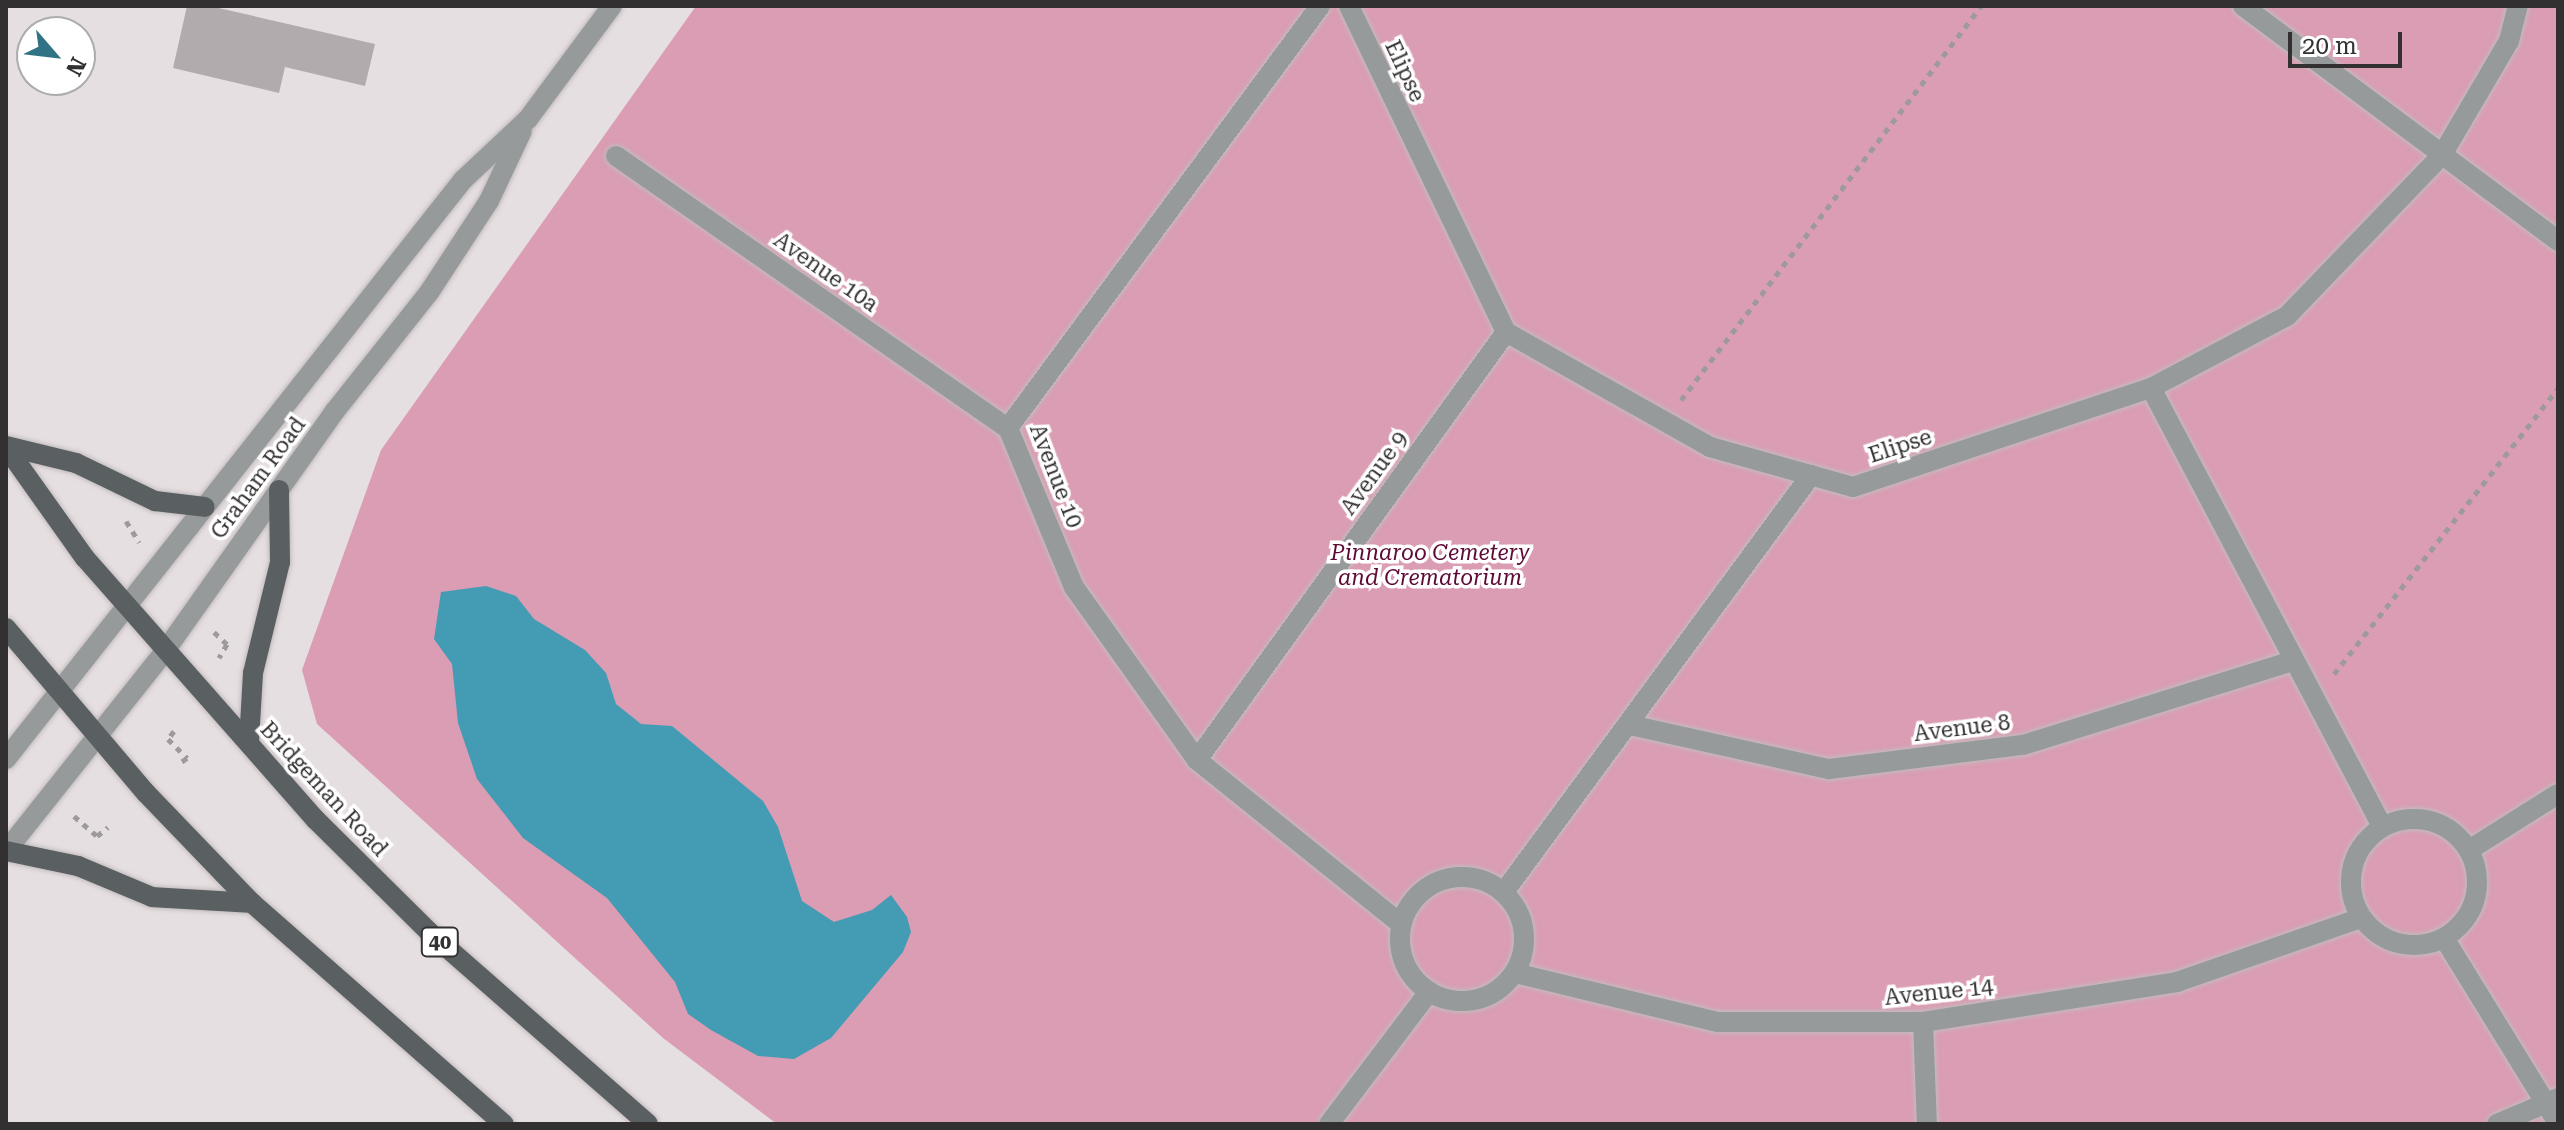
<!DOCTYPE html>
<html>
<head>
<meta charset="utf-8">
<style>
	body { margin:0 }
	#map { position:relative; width:2564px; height:1130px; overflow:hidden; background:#e6dfe1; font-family:"Roboto Serif",serif }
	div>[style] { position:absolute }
	.green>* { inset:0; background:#da9db3 }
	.water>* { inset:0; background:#439cb4 }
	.building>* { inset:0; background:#b2abad }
	.path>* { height:5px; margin-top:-2.5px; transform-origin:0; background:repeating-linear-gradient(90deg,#9e999a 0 6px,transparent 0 12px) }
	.roads { filter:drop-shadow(0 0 2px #c2bcbe) drop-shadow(0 0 2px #c2bcbe) }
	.minor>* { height:20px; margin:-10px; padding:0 10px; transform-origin:10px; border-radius:10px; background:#979a9b }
	.minor>.ring { margin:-10px; padding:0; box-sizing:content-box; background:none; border:20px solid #979a9b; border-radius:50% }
	.major>* { height:20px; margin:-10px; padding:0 10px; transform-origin:10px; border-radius:10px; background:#5a5f61 }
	span { translate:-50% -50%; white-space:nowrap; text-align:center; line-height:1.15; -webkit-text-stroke:7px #fff; paint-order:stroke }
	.shield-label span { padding:2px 6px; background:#fff; border:2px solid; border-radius:6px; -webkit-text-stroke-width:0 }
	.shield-label { font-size:20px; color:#333031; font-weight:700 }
	.street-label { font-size:22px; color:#333031 }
	.park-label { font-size:22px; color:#5e0a36; font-style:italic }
	.frame { position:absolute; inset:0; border:8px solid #333031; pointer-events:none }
	.north { position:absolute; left:16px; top:16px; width:80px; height:80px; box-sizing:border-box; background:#fff; border:2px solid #adacad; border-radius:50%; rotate:118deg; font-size:22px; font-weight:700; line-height:32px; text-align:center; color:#333031 }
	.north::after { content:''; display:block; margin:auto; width:28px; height:36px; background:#317385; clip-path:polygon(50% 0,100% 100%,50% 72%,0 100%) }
	.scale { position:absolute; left:2288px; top:32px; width:114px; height:36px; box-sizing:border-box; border:4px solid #333031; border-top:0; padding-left:10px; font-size:24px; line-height:28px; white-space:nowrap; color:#333031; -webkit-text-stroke:6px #fff; paint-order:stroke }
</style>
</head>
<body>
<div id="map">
	<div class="green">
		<i style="clip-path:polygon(696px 6px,2558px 6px,2558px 1124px,777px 1124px,663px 1038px,317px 724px,302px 670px,381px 450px)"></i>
	</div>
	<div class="water">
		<i style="clip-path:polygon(486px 586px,516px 596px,534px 619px,585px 650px,606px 673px,616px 704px,641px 724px,672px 726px,763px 801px,778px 827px,802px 901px,834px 922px,872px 910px,891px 895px,907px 917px,911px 932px,903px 952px,831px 1038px,794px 1059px,758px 1056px,711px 1030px,688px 1014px,675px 982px,607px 898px,523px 838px,477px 779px,458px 723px,452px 664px,434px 639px,441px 592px)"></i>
	</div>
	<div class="building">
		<i style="clip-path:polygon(187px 6px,210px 6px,375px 44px,365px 86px,285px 67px,279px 93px,173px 68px)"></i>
	</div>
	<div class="path">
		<i style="left:1681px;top:400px;width:495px;rotate:-52.7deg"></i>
		<i style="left:126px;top:521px;width:25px;rotate:58deg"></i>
		<i style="left:214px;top:632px;width:18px;rotate:43deg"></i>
		<i style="left:227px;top:644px;width:16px;rotate:120deg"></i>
		<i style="left:2334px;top:674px;width:363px;rotate:-51.9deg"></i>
		<i style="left:174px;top:731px;width:10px;rotate:127deg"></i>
		<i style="left:168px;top:739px;width:27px;rotate:45deg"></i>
		<i style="left:187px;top:758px;width:11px;rotate:146deg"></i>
		<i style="left:74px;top:816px;width:30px;rotate:41deg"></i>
		<i style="left:97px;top:836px;width:14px;rotate:-39deg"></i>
	</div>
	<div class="roads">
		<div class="minor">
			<i style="left:1320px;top:6px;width:525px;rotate:126.48deg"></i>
			<i style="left:1008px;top:428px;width:172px;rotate:67.5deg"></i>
			<i style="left:1074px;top:587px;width:212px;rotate:54.6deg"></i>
			<i style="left:1197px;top:760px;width:262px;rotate:38.8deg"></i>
			<i style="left:1349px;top:6px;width:362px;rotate:64.3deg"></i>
			<i style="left:1506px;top:332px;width:234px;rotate:29.4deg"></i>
			<i style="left:1710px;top:447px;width:148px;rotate:15.6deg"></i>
			<i style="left:1853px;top:487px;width:314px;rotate:-18.4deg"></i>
			<i style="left:2151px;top:388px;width:154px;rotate:-27.9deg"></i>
			<i style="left:2287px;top:316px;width:223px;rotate:-46.1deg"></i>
			<i style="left:2442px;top:155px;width:132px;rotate:-59.6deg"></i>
			<i style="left:2509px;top:41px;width:36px;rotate:-76deg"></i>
			<i style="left:2243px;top:6px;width:393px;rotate:36.7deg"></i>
			<i style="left:616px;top:156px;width:477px;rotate:34.8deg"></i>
			<i style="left:2151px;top:388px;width:496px;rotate:62.2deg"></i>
			<i style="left:1630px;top:725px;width:204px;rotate:12.5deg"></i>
			<i style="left:1829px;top:769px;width:195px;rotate:-7.1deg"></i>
			<i style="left:2023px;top:745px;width:282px;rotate:-17.3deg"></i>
			<i style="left:6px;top:759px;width:738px;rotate:-51.72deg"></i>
			<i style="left:463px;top:180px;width:89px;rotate:-43.2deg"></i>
			<i style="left:528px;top:119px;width:141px;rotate:-53.4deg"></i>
			<i style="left:1197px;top:760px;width:528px;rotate:-54.17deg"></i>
			<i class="ring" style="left:2351px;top:819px;width:106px;height:106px"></i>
			<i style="left:2469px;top:850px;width:105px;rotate:-32.2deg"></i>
			<i style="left:6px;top:851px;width:256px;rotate:-51.5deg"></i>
			<i style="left:165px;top:651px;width:294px;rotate:-54.7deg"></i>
			<i style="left:335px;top:411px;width:153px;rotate:-51.6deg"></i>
			<i style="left:430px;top:291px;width:108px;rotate:-56.8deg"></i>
			<i style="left:489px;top:201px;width:77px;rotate:-64.8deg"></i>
			<i class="ring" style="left:1400px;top:877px;width:104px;height:104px"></i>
			<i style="left:1504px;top:892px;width:518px;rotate:-53.64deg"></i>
			<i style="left:2444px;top:938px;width:217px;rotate:58.4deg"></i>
			<i style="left:1515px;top:973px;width:209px;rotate:13.6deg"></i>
			<i style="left:1718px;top:1022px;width:205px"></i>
			<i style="left:1923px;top:1022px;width:257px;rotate:-8.9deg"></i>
			<i style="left:2177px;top:982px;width:195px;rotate:-19.2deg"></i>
			<i style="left:1923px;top:1022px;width:102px;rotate:87.8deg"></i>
			<i style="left:1329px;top:1124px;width:166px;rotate:-52.9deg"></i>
			<i style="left:2497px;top:1124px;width:66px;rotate:-23.1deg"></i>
		</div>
		<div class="major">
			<i style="left:6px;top:446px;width:72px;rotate:13.7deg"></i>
			<i style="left:76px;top:463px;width:88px;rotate:25.7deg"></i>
			<i style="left:155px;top:501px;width:50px;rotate:6.8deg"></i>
			<i style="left:6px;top:447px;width:136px;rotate:54.6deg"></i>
			<i style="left:85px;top:558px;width:349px;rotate:48.6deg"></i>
			<i style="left:316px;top:820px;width:159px;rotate:44.7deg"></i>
			<i style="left:429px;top:932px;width:291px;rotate:41.2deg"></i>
			<i style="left:6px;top:628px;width:216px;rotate:49.7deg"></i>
			<i style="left:146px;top:793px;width:153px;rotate:46.1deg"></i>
			<i style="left:252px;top:903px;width:335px;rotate:41.3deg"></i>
			<i style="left:249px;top:742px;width:69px;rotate:-86.7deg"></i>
			<i style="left:253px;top:673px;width:114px;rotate:-76.3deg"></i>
			<i style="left:280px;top:562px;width:72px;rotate:-90.8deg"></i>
			<i style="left:6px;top:851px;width:74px;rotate:11.8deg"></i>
			<i style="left:78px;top:866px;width:80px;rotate:22.7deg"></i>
			<i style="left:152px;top:897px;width:100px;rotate:3.4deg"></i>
		</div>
	</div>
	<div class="shield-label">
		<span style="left:440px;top:942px">40</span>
	</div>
	<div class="street-label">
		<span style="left:1405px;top:71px;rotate:65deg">Elipse</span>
		<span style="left:826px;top:272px;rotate:35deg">Avenue 10a</span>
		<span style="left:1900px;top:446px;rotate:-18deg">Elipse</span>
		<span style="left:1374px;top:473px;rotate:-54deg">Avenue 9</span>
		<span style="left:1056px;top:476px;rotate:69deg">Avenue 10</span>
		<span style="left:258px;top:478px;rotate:-54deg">Graham Road</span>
		<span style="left:1962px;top:728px;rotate:-7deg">Avenue 8</span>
		<span style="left:324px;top:789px;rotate:47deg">Bridgeman Road</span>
		<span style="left:1939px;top:992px;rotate:-6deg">Avenue 14</span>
	</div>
	<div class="park-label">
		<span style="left:1430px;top:565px">Pinnaroo Cemetery<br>and Crematorium</span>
	</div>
	<div class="frame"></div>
	<div class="north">N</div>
	<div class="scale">20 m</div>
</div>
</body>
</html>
